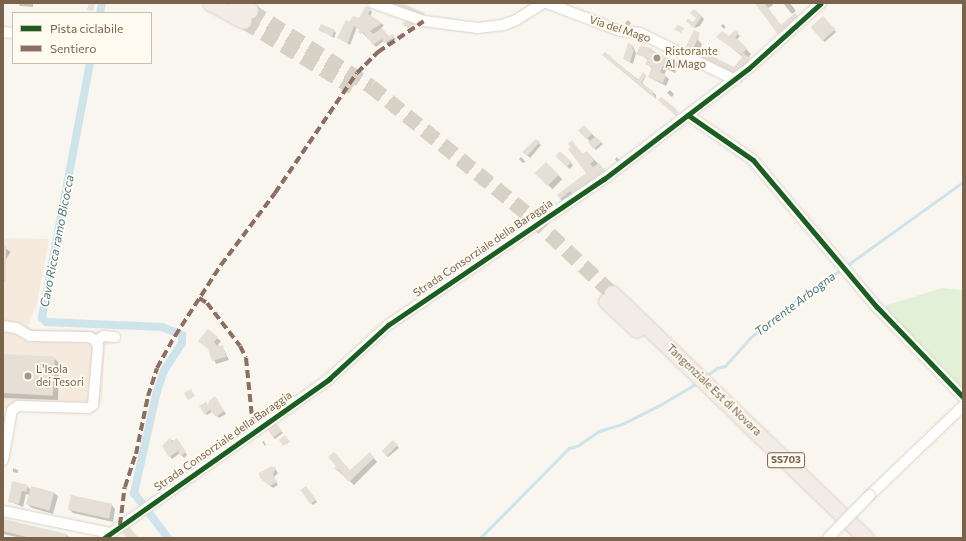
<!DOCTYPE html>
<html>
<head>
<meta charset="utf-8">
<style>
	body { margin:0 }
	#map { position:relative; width:966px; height:541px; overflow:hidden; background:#f8f6ee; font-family:Commissioner,sans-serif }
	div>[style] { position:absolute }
	.commercial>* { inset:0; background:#f6eadf }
	.green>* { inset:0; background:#e3f0d8 }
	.shadow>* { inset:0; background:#0003; transform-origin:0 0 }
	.stream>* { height:2.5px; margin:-1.25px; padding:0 1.25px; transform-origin:1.25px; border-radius:1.25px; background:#cee4ea }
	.canal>* { height:8px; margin:-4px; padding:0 4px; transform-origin:4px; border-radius:4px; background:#cee4ea }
	.building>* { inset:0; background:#e5dfd5; transform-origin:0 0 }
	.highway-tunnel>* { height:15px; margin-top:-7.5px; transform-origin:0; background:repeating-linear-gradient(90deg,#d8d1c5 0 15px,transparent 0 23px) }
	.roads { filter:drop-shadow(0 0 1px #d8d3cc) drop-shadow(0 0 1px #d8d3cc) }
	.minor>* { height:10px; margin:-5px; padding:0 5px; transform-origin:5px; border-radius:5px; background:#fefefc }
	.highway>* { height:15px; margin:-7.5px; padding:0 7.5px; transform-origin:7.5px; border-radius:7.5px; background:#f2ebe6 }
	.bridges { filter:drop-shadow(0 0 1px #d8d3cc) drop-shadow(0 0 1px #d8d3cc) }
	.minor-bridge>* { height:10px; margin:-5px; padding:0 5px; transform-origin:5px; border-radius:5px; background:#fefefc }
	.quiet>* { height:4px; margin-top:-2px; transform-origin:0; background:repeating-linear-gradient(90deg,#8d6e63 0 8px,transparent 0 12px) }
	.cycleway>* { height:5px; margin:-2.5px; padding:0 2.5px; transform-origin:2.5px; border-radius:2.5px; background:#1b5e20 }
	.dots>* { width:11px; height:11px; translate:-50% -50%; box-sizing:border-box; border:2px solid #fffbf1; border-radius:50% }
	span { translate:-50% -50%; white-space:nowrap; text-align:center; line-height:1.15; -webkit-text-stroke:3.5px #fffbf1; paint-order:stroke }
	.shield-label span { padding:1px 3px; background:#fffbf1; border:1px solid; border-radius:3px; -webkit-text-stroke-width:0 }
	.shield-label { font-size:10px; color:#7a624b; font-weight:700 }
	.street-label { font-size:11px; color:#7a624b }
	.poi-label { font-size:11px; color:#7a624b }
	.left { translate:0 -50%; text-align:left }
	.water-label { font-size:12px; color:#43788e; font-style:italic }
	.frame { position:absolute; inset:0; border:4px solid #7a624b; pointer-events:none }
	.legend { position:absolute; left:12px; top:12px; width:140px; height:52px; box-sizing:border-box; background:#fffbf1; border:1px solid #cabeaf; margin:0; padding:5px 7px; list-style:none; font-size:12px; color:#7a624b }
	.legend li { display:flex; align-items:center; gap:8px; height:20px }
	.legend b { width:20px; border:1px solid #cabeaf }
</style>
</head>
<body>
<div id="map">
	<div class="commercial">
		<i style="clip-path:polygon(3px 238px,49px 239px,37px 303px,28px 327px,34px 329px,117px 331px,116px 343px,105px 345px,102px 399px,96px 411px,79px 414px,3px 408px)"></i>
	</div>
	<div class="green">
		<i style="clip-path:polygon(942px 288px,963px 290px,963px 391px,881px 307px)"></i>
	</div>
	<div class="shadow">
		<i style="clip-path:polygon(18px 3px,33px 3px,33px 7px,20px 6px)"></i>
		<i style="clip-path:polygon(756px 3px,772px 3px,773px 5px,768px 8px,783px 39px)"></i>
		<i style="clip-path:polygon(783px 3px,790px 3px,796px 11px,792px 14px)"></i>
		<i style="clip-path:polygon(370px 10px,372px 12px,370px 17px,384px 25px,378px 32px,382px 29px,389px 37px,392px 35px,396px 40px,387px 44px,384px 41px,376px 47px,357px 27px,350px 45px,339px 38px,349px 24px,360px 20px)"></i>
		<i style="clip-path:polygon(701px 16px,704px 19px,700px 26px,695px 28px,687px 21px,693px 23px)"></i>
		<i style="left:823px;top:17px;width:20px;height:15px;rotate:49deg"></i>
		<i style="clip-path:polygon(628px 20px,631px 23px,628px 27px,625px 23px)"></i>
		<i style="left:723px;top:24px;width:4px;height:3px;rotate:45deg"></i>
		<i style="clip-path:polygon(319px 29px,334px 31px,336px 33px,334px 38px)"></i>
		<i style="clip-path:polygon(735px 32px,740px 36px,737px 40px,751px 54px,748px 58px,755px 65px,741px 82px,690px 56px,699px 34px,698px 40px,702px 44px,700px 51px,734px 68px,743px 57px,733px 49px,729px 37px)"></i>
		<i style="clip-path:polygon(633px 46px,636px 53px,633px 64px,624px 59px)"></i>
		<i style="clip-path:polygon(645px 47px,678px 63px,675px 73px,667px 69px,664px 75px,669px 79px,666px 86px,649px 77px,653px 69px,647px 64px,648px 60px,638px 53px)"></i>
		<i style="clip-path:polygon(605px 54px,639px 80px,643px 74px,646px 76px,642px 83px,656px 95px,656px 99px,605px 57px)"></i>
		<i style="clip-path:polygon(670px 90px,674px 94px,672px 97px,667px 93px)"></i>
		<i style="clip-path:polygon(584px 127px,603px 144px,596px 150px,587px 138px)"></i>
		<i style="clip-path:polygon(536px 141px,541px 145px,530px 158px,524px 152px)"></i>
		<i style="clip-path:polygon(576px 146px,583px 155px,587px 152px,602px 168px,564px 202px,560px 199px,587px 173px)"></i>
		<i style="left:560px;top:153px;width:18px;height:5px;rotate:43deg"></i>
		<i style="left:521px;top:157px;width:6px;height:3px;rotate:45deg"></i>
		<i style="clip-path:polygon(617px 157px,620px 161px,617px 162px,615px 159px)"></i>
		<i style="left:546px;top:163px;width:23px;height:14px;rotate:45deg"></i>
		<i style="left:3px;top:247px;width:9px;height:39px;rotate:32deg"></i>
		<i style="clip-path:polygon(217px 338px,221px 341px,216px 348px,222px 346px,229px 360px,216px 364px,209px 349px,203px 344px)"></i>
		<i style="clip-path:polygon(3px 355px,54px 358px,59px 363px,58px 400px,3px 398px)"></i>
		<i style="clip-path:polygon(215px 398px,226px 414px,219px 418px,213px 411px,207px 415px,205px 413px)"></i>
		<i style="clip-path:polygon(278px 427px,283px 433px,275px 439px,273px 437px)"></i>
		<i style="clip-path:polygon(170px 440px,179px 442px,187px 455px,184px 458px,180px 453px,172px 459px,163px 446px)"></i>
		<i style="clip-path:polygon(264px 441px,266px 445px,265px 446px,262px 442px)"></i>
		<i style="clip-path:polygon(396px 443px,399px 448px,388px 457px,385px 455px)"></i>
		<i style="clip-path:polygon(373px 457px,377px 462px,354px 485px,335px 468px,338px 466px,350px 471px)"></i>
		<i style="clip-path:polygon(274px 467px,278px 473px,274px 477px,278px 485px,273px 488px,263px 480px,260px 473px)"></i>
		<i style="clip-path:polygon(13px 468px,18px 470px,18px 473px,13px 472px)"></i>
		<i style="clip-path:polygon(27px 486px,31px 490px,54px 493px,58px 496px,53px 514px,32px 508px,28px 505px,30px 495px,26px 494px,23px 507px,9px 501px)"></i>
		<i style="clip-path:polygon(308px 490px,317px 502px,313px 505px,311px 503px)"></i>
		<i style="clip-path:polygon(112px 505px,115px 509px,113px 522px,73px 513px,69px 509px)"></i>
		<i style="clip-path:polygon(3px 520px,67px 535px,70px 538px,21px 538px,3px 534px)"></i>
	</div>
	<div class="stream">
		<i style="left:846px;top:266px;width:144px;rotate:-35.7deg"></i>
		<i style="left:706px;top:376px;width:14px;rotate:-36deg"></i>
		<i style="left:717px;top:368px;width:8px;rotate:-14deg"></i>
		<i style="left:725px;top:366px;width:36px;rotate:-48deg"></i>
		<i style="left:749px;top:339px;width:43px;rotate:-41.2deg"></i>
		<i style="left:781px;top:311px;width:74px;rotate:-34.5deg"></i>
		<i style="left:480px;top:538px;width:127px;rotate:-45.3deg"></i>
		<i style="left:569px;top:448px;width:8px;rotate:-14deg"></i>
		<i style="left:577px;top:446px;width:27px;rotate:-34deg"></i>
		<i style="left:599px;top:431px;width:24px;rotate:-17deg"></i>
		<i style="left:622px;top:424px;width:42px;rotate:-26.6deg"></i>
		<i style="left:660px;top:405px;width:43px;rotate:-30.7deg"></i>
	</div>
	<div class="canal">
		<i style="left:100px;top:13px;width:10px;rotate:-79deg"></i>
		<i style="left:90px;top:63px;width:259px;rotate:100.7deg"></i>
		<i style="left:42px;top:318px;width:6px;rotate:45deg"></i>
		<i style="left:46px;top:322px;width:116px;rotate:2.5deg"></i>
		<i style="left:162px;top:327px;width:22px;rotate:22deg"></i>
		<i style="left:182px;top:335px;width:8px;rotate:90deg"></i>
		<i style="left:182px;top:343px;width:33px;rotate:123deg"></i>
		<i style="left:164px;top:371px;width:21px;rotate:109deg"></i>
		<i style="left:157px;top:391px;width:105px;rotate:102.7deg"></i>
		<i style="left:134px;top:493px;width:56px;rotate:52.9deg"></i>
	</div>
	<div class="building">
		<i style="clip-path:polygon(89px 3px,95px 3px,93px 11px,87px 10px)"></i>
		<i style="clip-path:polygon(386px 3px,402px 3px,425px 13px,422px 19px)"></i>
		<i style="clip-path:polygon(755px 3px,767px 3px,765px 4px,781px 25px,795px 13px,800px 18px,779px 36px)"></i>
		<i style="clip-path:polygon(366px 6px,371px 9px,368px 14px,382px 23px,370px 31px,373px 34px,382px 28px,388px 36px,393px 34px,395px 37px,384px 43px,382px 39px,373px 45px,363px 32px,361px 34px,358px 32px,360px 29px,354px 26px,348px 43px,337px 38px,346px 20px,349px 22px,353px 16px,359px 18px)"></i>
		<i style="clip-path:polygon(694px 9px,702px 16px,694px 28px,686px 21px,688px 18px,693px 22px,696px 18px,690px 13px)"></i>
		<i style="left:823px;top:16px;width:18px;height:17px;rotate:47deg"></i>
		<i style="clip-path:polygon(407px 19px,415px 24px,408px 29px,402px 24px)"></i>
		<i style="left:321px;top:24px;width:15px;height:7px;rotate:23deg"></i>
		<i style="clip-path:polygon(678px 25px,684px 28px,681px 33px,674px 29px)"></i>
		<i style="clip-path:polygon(694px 30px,700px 33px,694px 47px,734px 67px,743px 56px,716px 37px,722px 31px,729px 36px,735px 30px,739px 33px,735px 37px,747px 48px,743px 53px,751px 59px,736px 77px,683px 52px)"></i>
		<i style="clip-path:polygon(628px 43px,633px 45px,632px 49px,634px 50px,630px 62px,623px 59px)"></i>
		<i style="clip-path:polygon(640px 46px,652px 48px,651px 51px,677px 61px,674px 70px,663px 66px,660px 72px,666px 75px,663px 83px,648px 77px,652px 67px,645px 64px,648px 59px,636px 54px)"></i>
		<i style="clip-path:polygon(605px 52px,638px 80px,643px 72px,646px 75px,641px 83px,654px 92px,653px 94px,658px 100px,602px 55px)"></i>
		<i style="clip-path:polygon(661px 97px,675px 108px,679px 113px,676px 116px,658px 100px)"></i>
		<i style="left:584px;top:125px;width:12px;height:8px;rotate:48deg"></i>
		<i style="clip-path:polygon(595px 137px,602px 142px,593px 149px,588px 142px)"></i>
		<i style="clip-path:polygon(536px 139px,540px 142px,527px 156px,522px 152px)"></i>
		<i style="clip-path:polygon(572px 140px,582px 154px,587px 151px,594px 161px,590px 164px,593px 167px,599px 163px,606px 172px,574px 195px,570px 191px,560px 199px,557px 195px,586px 173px,568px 149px,571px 147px,568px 144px)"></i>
		<i style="left:560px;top:151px;width:16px;height:7px;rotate:43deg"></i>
		<i style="left:546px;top:162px;width:18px;height:16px;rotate:45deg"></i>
		<i style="left:3px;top:246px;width:3px;height:35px"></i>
		<i style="clip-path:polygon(208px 329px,218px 337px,214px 342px,217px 346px,223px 345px,226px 357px,212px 361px,208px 349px,198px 341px)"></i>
		<i style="left:3px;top:354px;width:52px;height:39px;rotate:3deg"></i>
		<i style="left:191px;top:389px;width:8px;height:8px;rotate:60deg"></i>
		<i style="clip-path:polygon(215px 396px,224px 411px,216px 417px,210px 410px,204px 414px,199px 406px,206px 402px,208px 405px,209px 401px)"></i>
		<i style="left:276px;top:423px;width:10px;height:11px;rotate:53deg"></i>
		<i style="clip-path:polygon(285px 435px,290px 442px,283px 446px,279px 440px)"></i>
		<i style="clip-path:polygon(170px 438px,172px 442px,177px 438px,186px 452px,181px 456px,178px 451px,169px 457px,162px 446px)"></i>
		<i style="left:393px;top:440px;width:7px;height:16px;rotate:45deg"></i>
		<i style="clip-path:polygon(334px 452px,350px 470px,370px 452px,374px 458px,349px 482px,339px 470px,337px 471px,334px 468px,336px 466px,328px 457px)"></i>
		<i style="clip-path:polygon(272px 466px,276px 468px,273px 474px,277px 482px,270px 486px,260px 478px,259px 473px)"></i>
		<i style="clip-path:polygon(12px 481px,28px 485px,26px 492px,22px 491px,19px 504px,8px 502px)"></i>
		<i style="left:31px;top:486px;width:24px;height:19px;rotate:15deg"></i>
		<i style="left:306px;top:486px;width:17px;height:7px;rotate:54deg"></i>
		<i style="left:71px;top:495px;width:42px;height:15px;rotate:12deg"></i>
		<i style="clip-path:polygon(3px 519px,67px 534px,66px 538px,31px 538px,3px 531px)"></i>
		<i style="clip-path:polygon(129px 527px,139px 538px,127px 538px,122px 532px)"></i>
	</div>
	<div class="highway-tunnel">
		<i style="left:250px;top:10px;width:143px;rotate:32.1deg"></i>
		<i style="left:371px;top:86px;width:209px;rotate:39.2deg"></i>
		<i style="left:533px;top:218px;width:109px;rotate:43.5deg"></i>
		<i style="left:244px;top:21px;width:127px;rotate:31.2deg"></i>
	</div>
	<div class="roads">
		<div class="minor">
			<i style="left:373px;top:3px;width:54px;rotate:19.4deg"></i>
			<i style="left:424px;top:21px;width:54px;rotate:7.4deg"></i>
			<i style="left:478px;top:28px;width:25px;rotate:-7deg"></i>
			<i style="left:503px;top:25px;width:14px;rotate:-21deg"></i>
			<i style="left:516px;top:20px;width:32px;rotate:-32deg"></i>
			<i style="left:547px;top:3px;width:78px;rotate:21deg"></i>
			<i style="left:620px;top:31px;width:20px;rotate:6deg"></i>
			<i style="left:640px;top:33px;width:106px;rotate:26.3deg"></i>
			<i style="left:3px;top:32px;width:10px;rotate:6deg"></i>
			<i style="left:688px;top:115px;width:79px;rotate:34.7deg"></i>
			<i style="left:753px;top:160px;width:192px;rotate:49.9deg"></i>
			<i style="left:877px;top:307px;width:124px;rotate:46.3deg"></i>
			<i style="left:3px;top:326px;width:13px;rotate:9deg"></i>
			<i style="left:16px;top:328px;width:16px;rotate:30deg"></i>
			<i style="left:30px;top:336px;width:59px;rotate:1deg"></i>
			<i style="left:89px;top:337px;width:7px;rotate:27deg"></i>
			<i style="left:95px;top:340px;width:7px;rotate:63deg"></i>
			<i style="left:98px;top:346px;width:59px;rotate:94.8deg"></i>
			<i style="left:93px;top:405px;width:6px;rotate:149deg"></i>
			<i style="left:88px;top:408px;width:70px;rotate:-178.4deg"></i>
			<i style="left:18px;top:406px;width:7px;rotate:146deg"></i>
			<i style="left:12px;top:410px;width:51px;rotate:100.2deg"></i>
			<i style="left:96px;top:341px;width:9px;rotate:-32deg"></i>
			<i style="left:104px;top:336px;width:11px;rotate:5deg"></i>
			<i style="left:870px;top:495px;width:129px;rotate:-43.7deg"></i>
			<i style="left:3px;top:511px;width:109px;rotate:11.6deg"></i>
			<i style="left:104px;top:538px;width:276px;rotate:-35.2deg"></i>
			<i style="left:329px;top:379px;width:80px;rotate:-42.5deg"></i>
			<i style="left:388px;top:325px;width:261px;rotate:-34.1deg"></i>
			<i style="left:604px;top:179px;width:181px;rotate:-37.4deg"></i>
			<i style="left:748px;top:69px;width:98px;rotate:-42.1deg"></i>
		</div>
		<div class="highway">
			<i style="left:210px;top:3px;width:38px;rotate:28deg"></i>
			<i style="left:236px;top:3px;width:16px;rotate:27deg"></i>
			<i style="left:612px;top:293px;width:353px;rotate:44deg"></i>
			<i style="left:606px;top:301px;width:42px;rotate:43.1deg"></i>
		</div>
	</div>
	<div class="bridges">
		<div class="minor-bridge">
			<i style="left:828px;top:538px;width:60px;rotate:-45.7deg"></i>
		</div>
	</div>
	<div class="quiet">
		<i style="left:199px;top:298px;width:9px;rotate:32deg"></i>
		<i style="left:207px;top:303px;width:54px;rotate:52.5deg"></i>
		<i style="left:240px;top:346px;width:13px;rotate:63deg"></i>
		<i style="left:246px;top:358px;width:59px;rotate:84.2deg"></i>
		<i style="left:252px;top:417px;width:14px;rotate:69deg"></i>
		<i style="left:120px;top:525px;width:38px;rotate:-83deg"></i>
		<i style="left:125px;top:487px;width:35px;rotate:-72deg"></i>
		<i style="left:136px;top:454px;width:59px;rotate:-78.3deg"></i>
		<i style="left:148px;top:396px;width:29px;rotate:-72deg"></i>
		<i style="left:157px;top:368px;width:37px;rotate:-61deg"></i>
		<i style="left:175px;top:336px;width:85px;rotate:-57.1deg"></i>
		<i style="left:221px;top:265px;width:90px;rotate:-53.1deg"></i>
		<i style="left:275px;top:193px;width:145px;rotate:-55.7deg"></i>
		<i style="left:357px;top:73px;width:30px;rotate:-45deg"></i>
		<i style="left:378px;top:52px;width:55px;rotate:-34deg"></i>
	</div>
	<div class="cycleway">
		<i style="left:688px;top:115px;width:79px;rotate:34.7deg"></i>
		<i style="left:753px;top:160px;width:192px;rotate:49.9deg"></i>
		<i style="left:877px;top:307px;width:124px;rotate:46.3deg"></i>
		<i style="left:104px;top:538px;width:276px;rotate:-35.2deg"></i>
		<i style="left:329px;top:379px;width:80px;rotate:-42.5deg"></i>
		<i style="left:388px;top:325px;width:261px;rotate:-34.1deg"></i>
		<i style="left:604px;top:179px;width:181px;rotate:-37.4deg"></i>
		<i style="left:748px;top:69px;width:98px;rotate:-42.1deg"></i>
	</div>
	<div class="dots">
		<i style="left:657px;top:58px;background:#a69684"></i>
		<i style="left:28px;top:376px;background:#a69684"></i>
	</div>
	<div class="shield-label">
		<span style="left:786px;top:460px">SS703</span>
	</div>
	<div class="street-label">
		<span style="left:620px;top:29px;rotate:18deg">Via del Mago</span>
		<span style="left:483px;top:248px;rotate:-34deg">Strada Consorziale della Baraggia</span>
		<span style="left:714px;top:390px;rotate:44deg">Tangenziale Est di Novara</span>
		<span style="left:223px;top:441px;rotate:-35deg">Strada Consorziale della Baraggia</span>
	</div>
	<div class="poi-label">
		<span class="left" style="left:665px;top:58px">Ristorante<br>Al Mago</span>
		<span class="left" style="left:36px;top:376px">L'Isola<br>dei Tesori</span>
	</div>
	<div class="water-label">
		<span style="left:57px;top:241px;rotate:-79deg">Cavo Ricca ramo Bicocca</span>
		<span style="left:795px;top:304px;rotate:-37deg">Torrente Arbogna</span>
	</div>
	<div class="frame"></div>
	<ul class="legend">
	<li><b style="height:5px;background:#1b5e20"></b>Pista ciclabile</li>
	<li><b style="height:5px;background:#8d6e63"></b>Sentiero</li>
	</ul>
</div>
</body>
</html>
